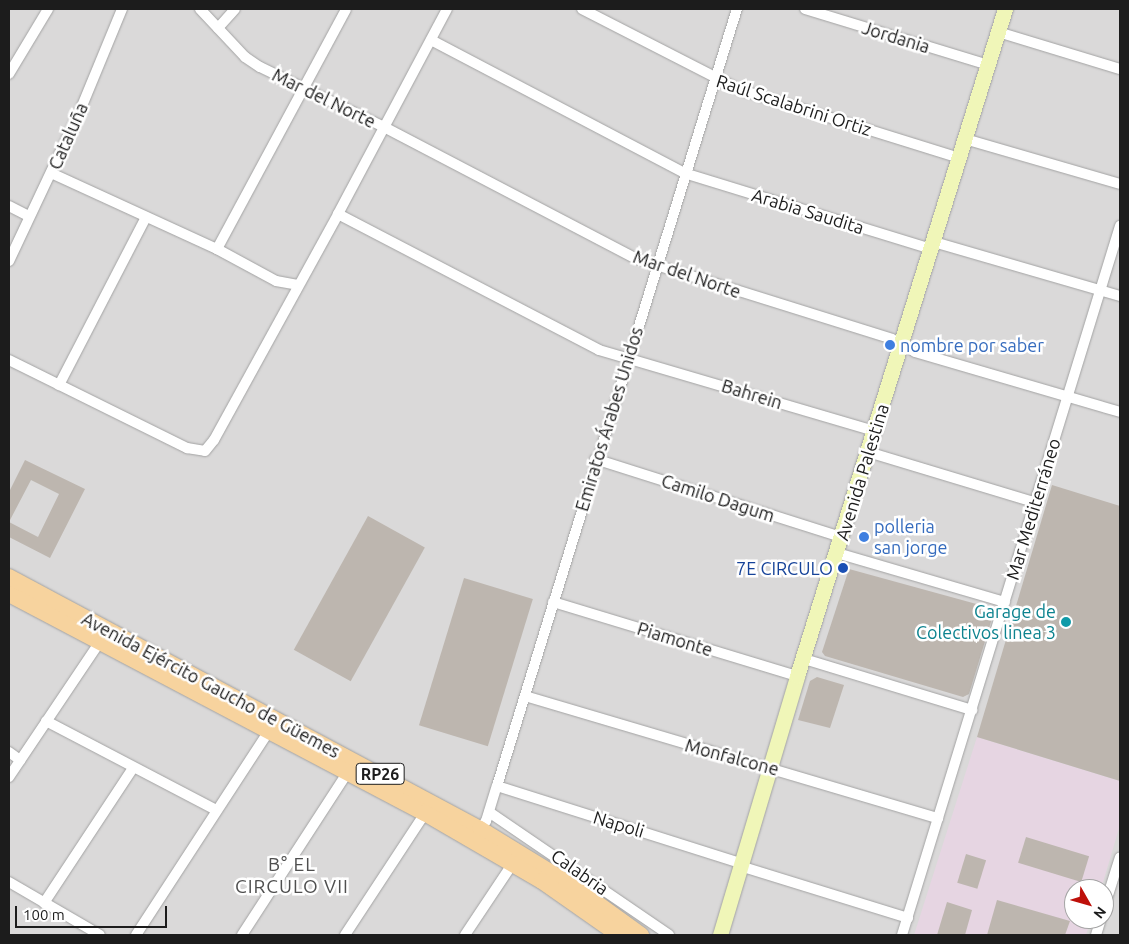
<!DOCTYPE html>
<html>
<head>
<meta charset="utf-8">
<style>
	body { margin:0 }
	#map { position:relative; width:1129px; height:944px; overflow:hidden; background:#edeae2; font-family:Ubuntu,sans-serif }
	div>[style] { position:absolute }
	.residential>* { inset:0; background:#dad9d9 }
	.industrial>* { inset:0; background:#e6d5e2 }
	.building>* { inset:0; background:#bdb6af; transform-origin:0 0 }
	.roads { filter:drop-shadow(0 0 1px #a3a3a3) drop-shadow(0 0 1px #a3a3a3) }
	.street>* { height:10px; margin:-5px; padding:0 5px; transform-origin:5px; border-radius:5px; background:#fff }
	.secondary>* { height:15px; margin:-7.5px; padding:0 7.5px; transform-origin:7.5px; border-radius:7.5px; background:#f0f6b8 }
	.primary>* { height:16px; margin:-8px; padding:0 8px; transform-origin:8px; border-radius:8px; background:#f7d39e }
	.dots>* { width:14px; height:14px; translate:-50% -50%; box-sizing:border-box; border:2px solid #fff; border-radius:50% }
	span { translate:-50% -50%; white-space:nowrap; text-align:center; line-height:1.15; -webkit-text-stroke:5px #fff; paint-order:stroke }
	.shield-label span { padding:1px 4px; background:#fff; border:1px solid; border-radius:4px; -webkit-text-stroke-width:0 }
	.shield-label { font-size:16px; color:#1c1c1c; font-weight:700 }
	.street-label { font-size:18px; color:#1c1c1c }
	.shop-label { font-size:18px; color:#366cbe }
	.left { translate:0 -50%; text-align:left }
	.transit-label { font-size:18px; color:#164399 }
	.right { translate:-100% -50%; text-align:right }
	.culture-label { font-size:18px; color:#0d838f }
	.neighbourhood-label { font-size:19px; color:#4f4f4f; letter-spacing:1px }
	.frame { position:absolute; inset:0; border:10px solid #1c1c1c; pointer-events:none }
	.north { position:absolute; left:1064px; top:879px; width:50px; height:50px; box-sizing:border-box; background:#fff; border:1px solid #a4a4a4; border-radius:50%; rotate:128deg; font-size:14px; font-weight:700; line-height:20px; text-align:center; color:#1c1c1c }
	.north::after { content:''; display:block; margin:auto; width:18px; height:22px; background:#be100a; clip-path:polygon(50% 0,100% 100%,50% 72%,0 100%) }
	.scale { position:absolute; left:15px; top:906px; width:152px; height:22px; box-sizing:border-box; border:2px solid #1c1c1c; border-top:0; padding-left:6px; font-size:15px; line-height:18px; white-space:nowrap; color:#1c1c1c; -webkit-text-stroke:4px #fff; paint-order:stroke }
</style>
</head>
<body>
<div id="map">
	<div class="residential">
		<i style="clip-path:polygon(evenodd,9px 9px,1120px 9px,1120px 935px,9px 935px,9px 9px,1074px 889px,1104px 889px,1104px 919px,1074px 919px,1074px 889px)"></i>
	</div>
	<div class="industrial">
		<i style="clip-path:polygon(977px 737px,1120px 781px,1120px 825px,1101px 889px,1074px 889px,1074px 919px,1091px 919px,1086px 935px,914px 935px)"></i>
	</div>
	<div class="building">
		<i style="clip-path:polygon(evenodd,25px 460px,85px 489px,50px 558px,9px 537px,9px 492px,25px 460px,31px 480px,59px 494px,38px 537px,9px 522px,31px 480px)"></i>
		<i style="clip-path:polygon(1052px 485px,1120px 506px,1120px 781px,977px 737px)"></i>
		<i style="left:368px;top:516px;width:65px;height:153px;rotate:29deg"></i>
		<i style="clip-path:polygon(849px 569px,991px 608px,993px 615px,969px 694px,963px 697px,825px 656px,822px 652px)"></i>
		<i style="left:464px;top:578px;width:72px;height:154px;rotate:17deg"></i>
		<i style="clip-path:polygon(817px 677px,844px 685px,830px 728px,798px 720px,810px 681px)"></i>
		<i style="left:1026px;top:837px;width:66px;height:27px;rotate:17deg"></i>
		<i style="left:966px;top:854px;width:21px;height:30px;rotate:17deg"></i>
		<i style="clip-path:polygon(997px 900px,1070px 921px,1065px 935px,987px 935px)"></i>
		<i style="clip-path:polygon(947px 902px,972px 910px,965px 935px,937px 935px)"></i>
	</div>
	<div class="roads">
		<div class="street">
			<i style="left:200px;top:9px;width:66px;rotate:46.8deg"></i>
			<i style="left:245px;top:57px;width:18px;rotate:34deg"></i>
			<i style="left:260px;top:67px;width:138px;rotate:25.8deg"></i>
			<i style="left:384px;top:127px;width:285px;rotate:27.6deg"></i>
			<i style="left:637px;top:259px;width:267px;rotate:17.4deg"></i>
			<i style="left:892px;top:339px;width:26px;rotate:29deg"></i>
			<i style="left:915px;top:352px;width:214px;rotate:16.3deg"></i>
			<i style="left:582px;top:9px;width:175px;rotate:27.1deg"></i>
			<i style="left:738px;top:89px;width:232px;rotate:17.3deg"></i>
			<i style="left:805px;top:9px;width:191px;rotate:17deg"></i>
			<i style="left:218px;top:28px;width:25px;rotate:-48deg"></i>
			<i style="left:998px;top:32px;width:127px;rotate:16.9deg"></i>
			<i style="left:431px;top:40px;width:286px;rotate:27.7deg"></i>
			<i style="left:684px;top:173px;width:258px;rotate:17.1deg"></i>
			<i style="left:9px;top:74px;width:76px;rotate:-59deg"></i>
			<i style="left:965px;top:139px;width:161px;rotate:16.2deg"></i>
			<i style="left:51px;top:173px;width:183px;rotate:24.6deg"></i>
			<i style="left:217px;top:249px;width:67px;rotate:28.5deg"></i>
			<i style="left:276px;top:281px;width:22px;rotate:10deg"></i>
			<i style="left:9px;top:206px;width:22px;rotate:27deg"></i>
			<i style="left:338px;top:214px;width:294px;rotate:27.5deg"></i>
			<i style="left:599px;top:350px;width:288px;rotate:16.4deg"></i>
			<i style="left:934px;top:242px;width:194px;rotate:16.2deg"></i>
			<i style="left:217px;top:249px;width:272px;rotate:-61.7deg"></i>
			<i style="left:9px;top:261px;width:171px;rotate:-64.8deg"></i>
			<i style="left:82px;top:106px;width:105px;rotate:-67.6deg"></i>
			<i style="left:9px;top:360px;width:199px;rotate:26.3deg"></i>
			<i style="left:187px;top:448px;width:18px;rotate:9deg"></i>
			<i style="left:205px;top:451px;width:14px;rotate:-51deg"></i>
			<i style="left:214px;top:440px;width:258px;rotate:-61.2deg"></i>
			<i style="left:338px;top:214px;width:232px;rotate:-62deg"></i>
			<i style="left:59px;top:385px;width:189px;rotate:-62.6deg"></i>
			<i style="left:868px;top:452px;width:173px;rotate:16.8deg"></i>
			<i style="left:595px;top:459px;width:258px;rotate:17.6deg"></i>
			<i style="left:837px;top:553px;width:175px;rotate:16.3deg"></i>
			<i style="left:553px;top:602px;width:255px;rotate:16.9deg"></i>
			<i style="left:804px;top:659px;width:176px;rotate:16.9deg"></i>
			<i style="left:525px;top:696px;width:431px;rotate:16.5deg"></i>
			<i style="left:46px;top:721px;width:192px;rotate:27.6deg"></i>
			<i style="left:9px;top:752px;width:14px;rotate:36deg"></i>
			<i style="left:9px;top:777px;width:169px;rotate:-56.1deg"></i>
			<i style="left:497px;top:786px;width:255px;rotate:17.6deg"></i>
			<i style="left:489px;top:812px;width:218px;rotate:34.3deg"></i>
			<i style="left:480px;top:829px;width:10px;rotate:-53deg"></i>
			<i style="left:486px;top:821px;width:37px;rotate:-73deg"></i>
			<i style="left:497px;top:786px;width:813px;rotate:-72.84deg"></i>
			<i style="left:740px;top:866px;width:176px;rotate:17.2deg"></i>
			<i style="left:9px;top:882px;width:105px;rotate:30.2deg"></i>
			<i style="left:44px;top:903px;width:162px;rotate:-56.6deg"></i>
			<i style="left:1104px;top:908px;width:53px;rotate:-72.6deg"></i>
			<i style="left:136px;top:935px;width:244px;rotate:-56.9deg"></i>
			<i style="left:242px;top:935px;width:194px;rotate:-57deg"></i>
			<i style="left:345px;top:935px;width:146px;rotate:-56.7deg"></i>
			<i style="left:465px;top:935px;width:87px;rotate:-56.3deg"></i>
			<i style="left:902px;top:935px;width:742px;rotate:-72.91deg"></i>
			<i style="left:1096px;top:935px;width:17px;rotate:-73deg"></i>
		</div>
		<div class="secondary">
			<i style="left:720px;top:935px;width:270px;rotate:-73.4deg"></i>
			<i style="left:797px;top:676px;width:699px;rotate:-72.68deg"></i>
		</div>
		<div class="primary">
			<i style="left:9px;top:577px;width:534px;rotate:28.15deg"></i>
			<i style="left:480px;top:829px;width:109px;rotate:31.5deg"></i>
			<i style="left:573px;top:886px;width:84px;rotate:35.8deg"></i>
			<i style="left:9px;top:594px;width:470px;rotate:27.8deg"></i>
			<i style="left:425px;top:813px;width:135px;rotate:30.2deg"></i>
			<i style="left:542px;top:881px;width:94px;rotate:35deg"></i>
		</div>
	</div>
	<div class="dots">
		<i style="left:890px;top:345px;background:#3f7fe0"></i>
		<i style="left:864px;top:537px;background:#3f7fe0"></i>
		<i style="left:843px;top:568px;background:#1a4fb4"></i>
		<i style="left:1066px;top:622px;background:#0f9aa8"></i>
	</div>
	<div class="shield-label">
		<span style="left:380px;top:774px">RP26</span>
	</div>
	<div class="street-label">
		<span style="left:896px;top:37px;rotate:17deg">Jordania</span>
		<span style="left:324px;top:98px;rotate:26deg">Mar del Norte</span>
		<span style="left:794px;top:105px;rotate:18deg">Raúl Scalabrini Ortiz</span>
		<span style="left:68px;top:136px;rotate:-66deg">Cataluña</span>
		<span style="left:808px;top:211px;rotate:17deg">Arabia Saudita</span>
		<span style="left:687px;top:274px;rotate:19deg">Mar del Norte</span>
		<span style="left:752px;top:394px;rotate:17deg">Bahrein</span>
		<span style="left:609px;top:419px;rotate:-73deg">Emiratos Árabes Unidos</span>
		<span style="left:862px;top:472px;rotate:-73deg">Avenida Palestina</span>
		<span style="left:718px;top:498px;rotate:18deg">Camilo Dagum</span>
		<span style="left:1033px;top:509px;rotate:-73deg">Mar Mediterráneo</span>
		<span style="left:675px;top:639px;rotate:17deg">Piamonte</span>
		<span style="left:211px;top:685px;rotate:28deg">Avenida Ejército Gaucho de Güemes</span>
		<span style="left:732px;top:757px;rotate:15deg">Monfalcone</span>
		<span style="left:619px;top:824px;rotate:17deg">Napoli</span>
		<span style="left:580px;top:872px;rotate:35deg">Calabria</span>
	</div>
	<div class="shop-label">
		<span class="left" style="left:900px;top:345px">nombre por saber</span>
		<span class="left" style="left:874px;top:537px">polleria<br>san jorge</span>
	</div>
	<div class="transit-label">
		<span class="right" style="left:833px;top:568px">7E CIRCULO</span>
	</div>
	<div class="culture-label">
		<span class="right" style="left:1056px;top:622px">Garage de<br>Colectivos linea 3</span>
	</div>
	<div class="neighbourhood-label">
		<span style="left:292px;top:876px">B° EL<br>CIRCULO VII</span>
	</div>
	<div class="frame"></div>
	<div class="north">N</div>
	<div class="scale">100 m</div>
</div>
</body>
</html>
